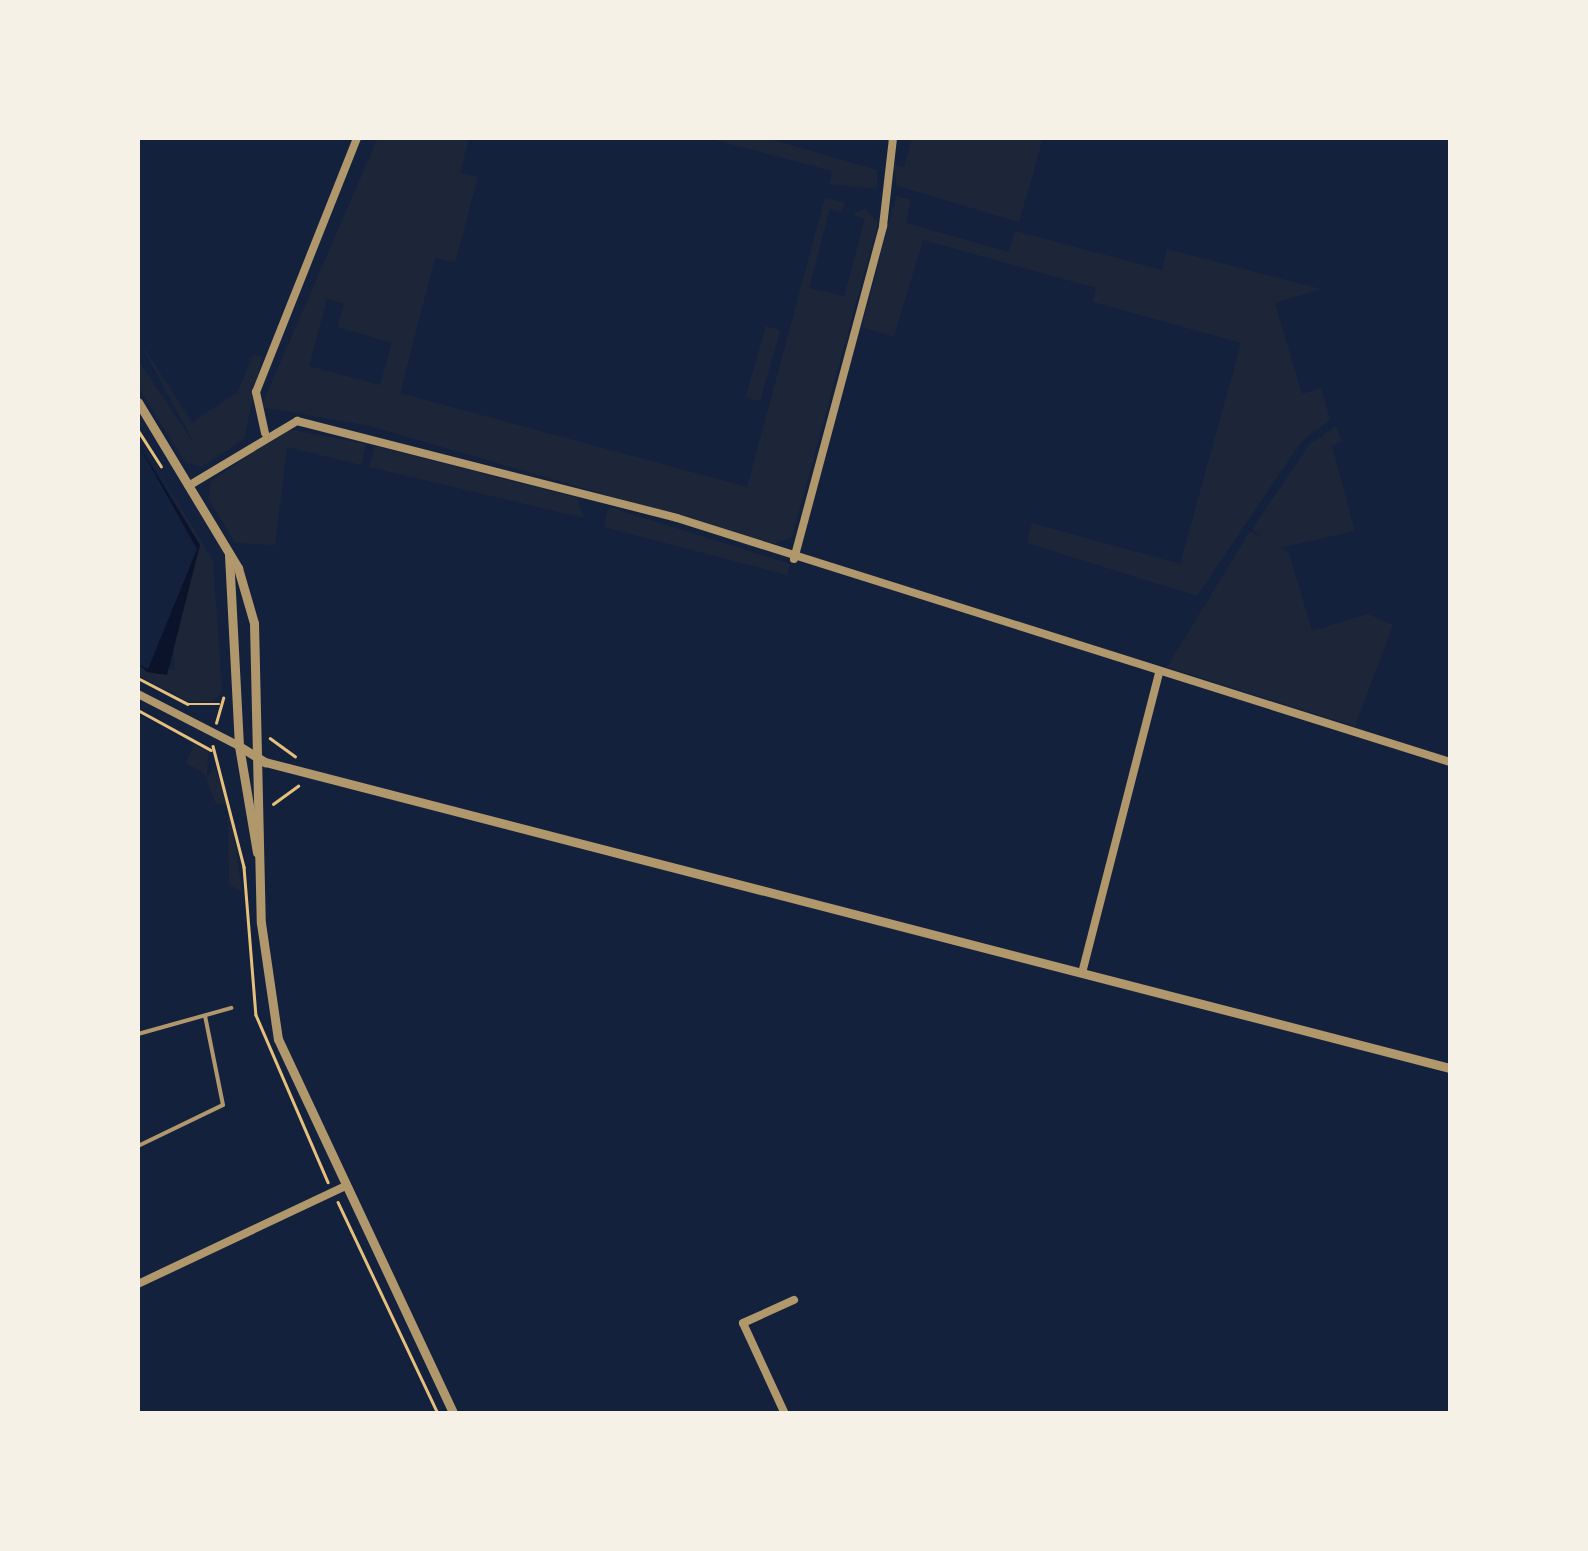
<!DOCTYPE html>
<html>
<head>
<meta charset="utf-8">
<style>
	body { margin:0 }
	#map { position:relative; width:1588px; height:1551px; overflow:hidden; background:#14213d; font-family:Merriweather,serif }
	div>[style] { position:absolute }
	.green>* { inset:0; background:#1d2539; transform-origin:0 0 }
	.water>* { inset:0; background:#0b132b }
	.path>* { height:2.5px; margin:-1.25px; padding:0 1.25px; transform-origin:1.25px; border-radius:1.25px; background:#e5c07b }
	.service>* { height:4px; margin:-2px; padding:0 2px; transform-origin:2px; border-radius:2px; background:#b1986c }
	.minor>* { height:8px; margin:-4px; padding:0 4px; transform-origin:4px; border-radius:4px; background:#b1986c }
	.tertiary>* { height:9px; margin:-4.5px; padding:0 4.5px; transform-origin:4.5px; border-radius:4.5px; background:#b1986c }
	span { translate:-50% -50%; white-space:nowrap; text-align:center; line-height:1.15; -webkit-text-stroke:10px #f6f1e7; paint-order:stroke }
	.frame { position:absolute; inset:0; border:140px solid #f6f1e7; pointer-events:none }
</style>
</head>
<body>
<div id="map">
	<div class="green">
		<i style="clip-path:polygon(evenodd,378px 138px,469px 138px,460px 172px,478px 177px,455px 263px,435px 258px,400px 393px,747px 487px,825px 198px,845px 203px,842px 212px,830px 209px,809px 288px,844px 296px,865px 219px,853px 215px,865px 208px,878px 223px,792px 537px,775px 544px,370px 426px,261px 407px,378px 138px,327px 299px,344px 304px,337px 327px,392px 343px,380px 385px,309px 366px,327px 299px)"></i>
		<i style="clip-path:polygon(707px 138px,767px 138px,877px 170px,877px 189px,829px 184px,832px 171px)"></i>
		<i style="clip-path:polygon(912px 138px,1043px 138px,1019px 222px,897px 186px,893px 164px,904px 167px)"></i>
		<i style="clip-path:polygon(896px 196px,911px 200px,906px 223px,1009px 252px,1015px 231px,1162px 270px,1167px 249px,1321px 289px,1275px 303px,1302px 394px,1321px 388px,1330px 420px,1301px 442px,1197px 596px,1027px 543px,1032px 523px,1180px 564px,1241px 343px,1093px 302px,1096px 288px,923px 240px,894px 337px,862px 327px)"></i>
		<i style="left:766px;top:326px;width:15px;height:74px;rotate:16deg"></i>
		<i style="clip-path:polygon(138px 339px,192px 422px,238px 392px,253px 354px,262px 357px,244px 439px,202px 467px,186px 463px,138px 387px,138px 360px,195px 445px)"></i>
		<i style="clip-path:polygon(1336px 426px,1342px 442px,1332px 446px,1355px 531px,1275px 549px,1252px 529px,1310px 444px)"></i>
		<i style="clip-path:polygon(288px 429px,366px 444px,361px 465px,287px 447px,275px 545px,235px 543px,208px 498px,211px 481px)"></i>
		<i style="clip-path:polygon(138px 437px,213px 561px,222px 691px,214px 701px,189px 702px,138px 675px,138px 667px,175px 670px,173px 639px,200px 545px)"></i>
		<i style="clip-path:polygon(375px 446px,577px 498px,584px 518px,369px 467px)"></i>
		<i style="clip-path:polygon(609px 507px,790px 564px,787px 575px,604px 527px)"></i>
		<i style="clip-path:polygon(1250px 531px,1289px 553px,1312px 631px,1368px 614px,1393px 625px,1355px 726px,1167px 667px)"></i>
		<i style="clip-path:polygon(194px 744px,208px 752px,207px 779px,214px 767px,229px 802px,242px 892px,229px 884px,228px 805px,216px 804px,204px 773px,186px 763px)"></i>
	</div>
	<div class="water">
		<i style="clip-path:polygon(138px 444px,200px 545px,167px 675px,147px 672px,138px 664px,148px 669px,197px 549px)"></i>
	</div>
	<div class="path">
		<i style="left:138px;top:430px;width:43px;rotate:57.4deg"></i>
		<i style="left:138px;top:678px;width:56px;rotate:27.5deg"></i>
		<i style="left:188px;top:704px;width:31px"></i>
		<i style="left:138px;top:710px;width:83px;rotate:28.7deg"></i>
		<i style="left:216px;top:723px;width:26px;rotate:-74deg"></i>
		<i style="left:270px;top:738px;width:31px;rotate:36deg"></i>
		<i style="left:213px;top:746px;width:125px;rotate:75.6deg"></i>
		<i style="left:244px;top:867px;width:148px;rotate:85.4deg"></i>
		<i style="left:256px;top:1015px;width:182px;rotate:66.7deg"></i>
		<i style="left:273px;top:804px;width:31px;rotate:-36deg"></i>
		<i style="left:338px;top:1202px;width:234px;rotate:64.7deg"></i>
	</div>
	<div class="service">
		<i style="left:138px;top:1034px;width:97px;rotate:-15.6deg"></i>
		<i style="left:138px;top:1146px;width:94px;rotate:-25.8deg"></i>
		<i style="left:223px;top:1105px;width:91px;rotate:-101.4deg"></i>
	</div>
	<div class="minor">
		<i style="left:265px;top:433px;width:42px;rotate:-102.4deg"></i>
		<i style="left:256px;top:392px;width:273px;rotate:-68.3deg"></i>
		<i style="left:190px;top:485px;width:125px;rotate:-30.9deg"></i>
		<i style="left:297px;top:421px;width:392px;rotate:14.3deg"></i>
		<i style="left:677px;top:518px;width:811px;rotate:17.52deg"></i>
		<i style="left:794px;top:559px;width:345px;rotate:-75deg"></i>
		<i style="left:883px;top:226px;width:89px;rotate:-83.5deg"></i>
		<i style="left:138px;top:694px;width:114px;rotate:27.2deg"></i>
		<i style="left:1082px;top:973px;width:309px;rotate:-75.6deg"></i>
		<i style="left:138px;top:1284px;width:231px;rotate:-25.3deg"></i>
		<i style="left:785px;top:1414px;width:100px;rotate:-114.8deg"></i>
		<i style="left:743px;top:1323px;width:56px;rotate:-24.3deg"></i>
	</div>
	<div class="tertiary">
		<i style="left:138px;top:402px;width:194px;rotate:58.9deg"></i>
		<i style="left:238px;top:568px;width:57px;rotate:73.8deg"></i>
		<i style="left:254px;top:623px;width:300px;rotate:88.7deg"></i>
		<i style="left:261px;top:923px;width:117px;rotate:81.7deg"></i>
		<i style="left:278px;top:1039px;width:414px;rotate:64.9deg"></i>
		<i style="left:229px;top:555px;width:191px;rotate:87deg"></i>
		<i style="left:239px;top:746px;width:108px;rotate:80.4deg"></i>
		<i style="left:239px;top:746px;width:31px;rotate:32deg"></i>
		<i style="left:265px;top:762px;width:1224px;rotate:14.48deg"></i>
	</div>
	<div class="frame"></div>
</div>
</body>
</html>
